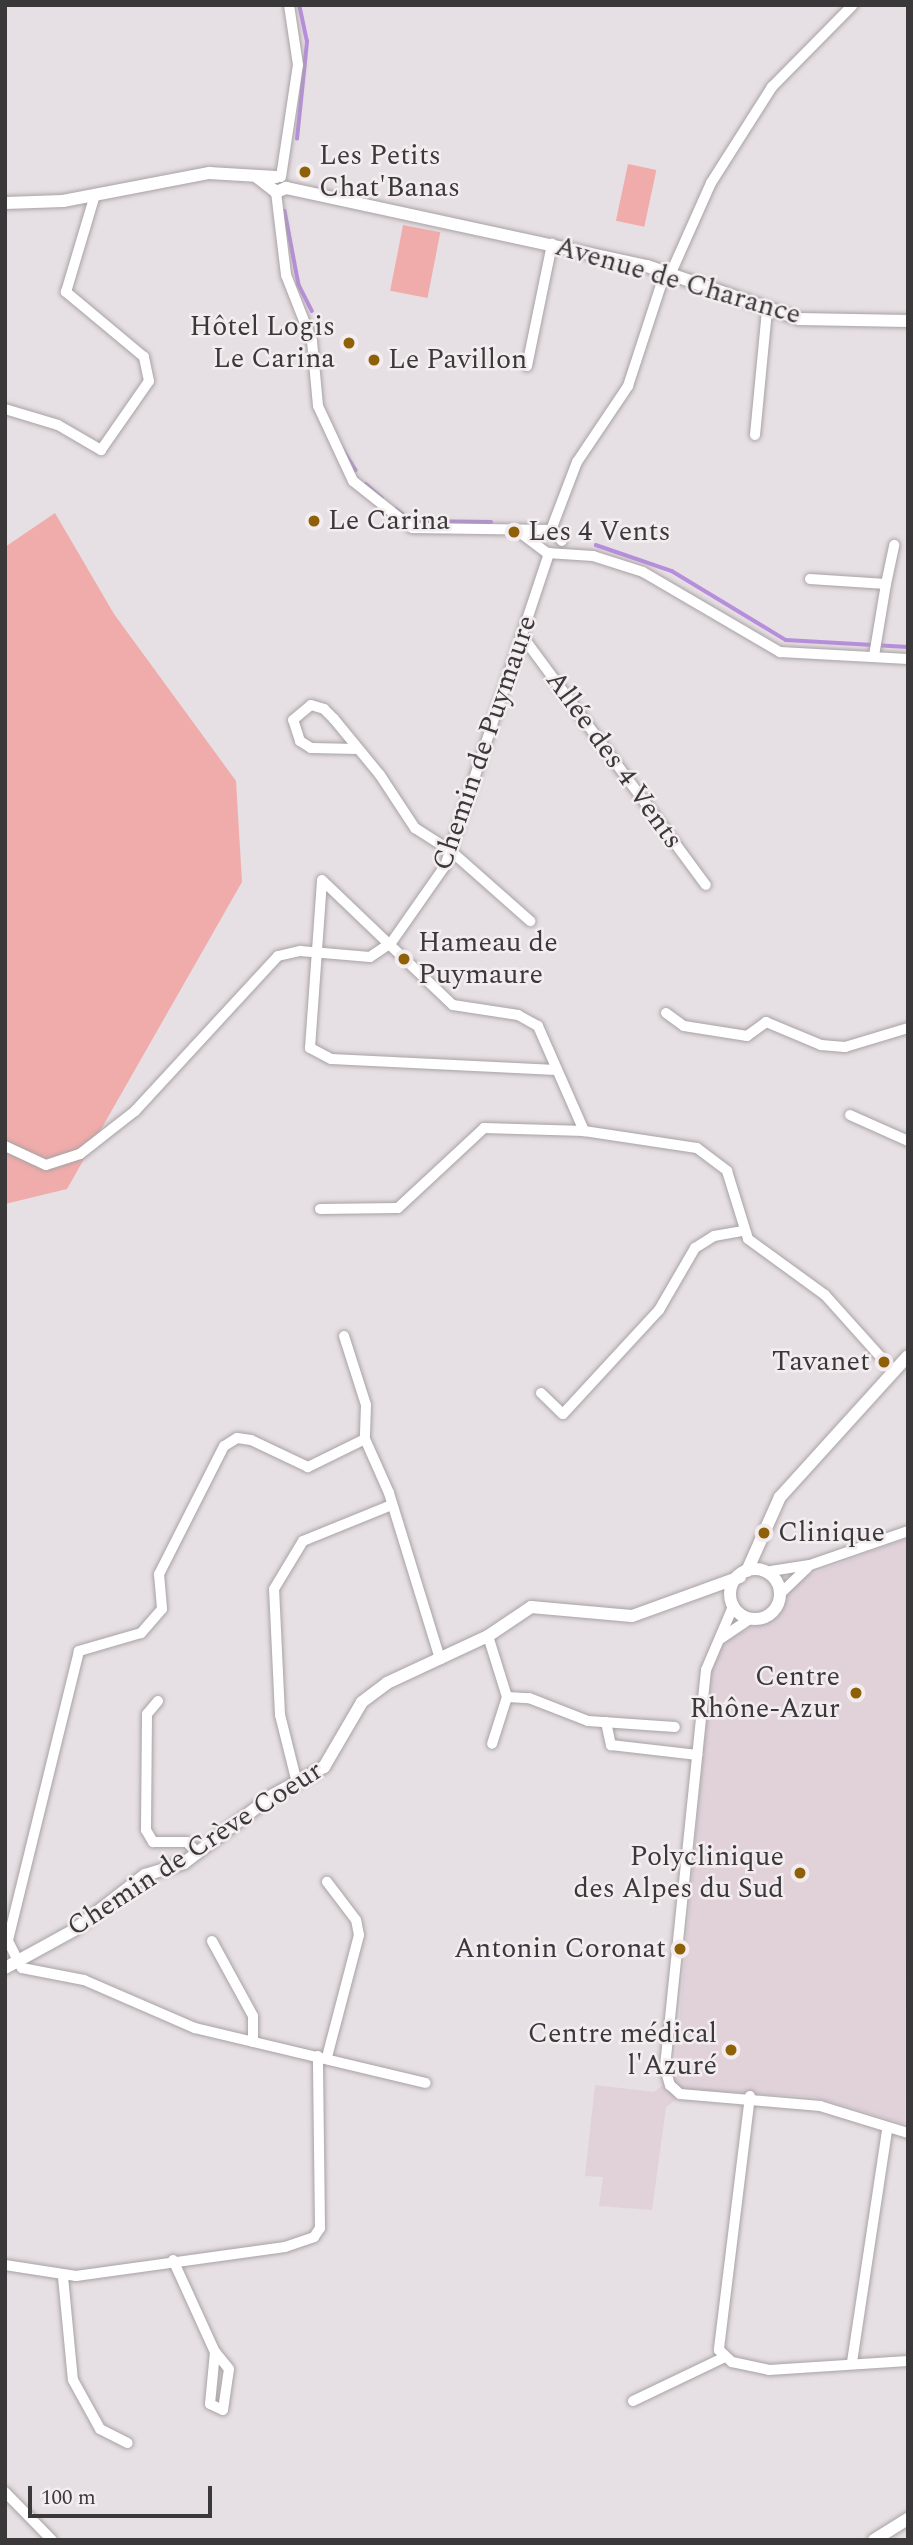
<!DOCTYPE html>
<html>
<head>
<meta charset="utf-8">
<style>
	body { margin:0 }
	#map { position:relative; width:913px; height:2545px; overflow:hidden; background:#e6dfe3; font-family:Spectral,serif }
	div>[style] { position:absolute }
	.built>* { inset:0; background:#e1d2da }
	.green>* { inset:0; background:#f0acaa; transform-origin:0 0 }
	.stream>* { height:3.5px; margin:-1.75px; padding:0 1.75px; transform-origin:1.75px; border-radius:1.75px; background:#b68edb }
	.roads { filter:drop-shadow(0 0 2px #a8a2a5) drop-shadow(0 0 2px #a8a2a5) }
	.minor>* { height:10px; margin:-5px; padding:0 5px; transform-origin:5px; border-radius:5px; background:#fff }
	.tertiary>* { height:12px; margin:-6px; padding:0 6px; transform-origin:6px; border-radius:6px; background:#fff }
	.tertiary>.ring { margin:-6px; padding:0; box-sizing:content-box; background:none; border:12px solid #fff; border-radius:50% }
	.dots>* { width:19px; height:19px; translate:-50% -50%; box-sizing:border-box; border:4px solid #f4edf0; border-radius:50% }
	span { translate:-50% -50%; white-space:nowrap; text-align:center; line-height:1.15; -webkit-text-stroke:5px #f4edf0; paint-order:stroke }
	.poi-label { font-size:28px; color:#3b383a }
	.left { translate:0 -50%; text-align:left }
	.right { translate:-100% -50%; text-align:right }
	.street-label { font-size:28px; color:#3b383a }
	.frame { position:absolute; inset:0; border:7px solid #3b383a; pointer-events:none }
	.scale { position:absolute; left:28px; top:2486px; width:184px; height:32px; box-sizing:border-box; border:4px solid #3b383a; border-top:0; padding-left:9px; font-size:21px; line-height:24px; white-space:nowrap; color:#3b383a; -webkit-text-stroke:5px #f4edf0; paint-order:stroke }
</style>
</head>
<body>
<div id="map">
	<div class="built">
		<i style="clip-path:polygon(908px 1538px,905px 2124px,815px 2097px,689px 2090px,666px 2107px,652px 2210px,599px 2206px,603px 2177px,585px 2176px,595px 2085px,654px 2092px,674px 2076px,711px 1670px,721px 1642px,765px 1621px,801px 1578px)"></i>
	</div>
	<div class="green">
		<i style="left:628px;top:164px;width:29px;height:58px;rotate:12deg"></i>
		<i style="left:403px;top:225px;width:38px;height:67px;rotate:11deg"></i>
		<i style="clip-path:polygon(55px 513px,114px 614px,236px 781px,242px 882px,67px 1189px,5px 1204px,5px 547px)"></i>
	</div>
	<div class="stream">
		<i style="left:297px;top:139px;width:98px;rotate:-84.1deg"></i>
		<i style="left:307px;top:42px;width:38px;rotate:-102deg"></i>
		<i style="left:285px;top:211px;width:75px;rotate:79.3deg"></i>
		<i style="left:299px;top:285px;width:29px;rotate:63deg"></i>
		<i style="left:342px;top:448px;width:26px;rotate:58deg"></i>
		<i style="left:366px;top:484px;width:21px;rotate:41deg"></i>
		<i style="left:396px;top:509px;width:20px;rotate:37deg"></i>
		<i style="left:412px;top:521px;width:79px;rotate:0.7deg"></i>
		<i style="left:596px;top:545px;width:80px;rotate:18.9deg"></i>
		<i style="left:672px;top:571px;width:133px;rotate:31.2deg"></i>
		<i style="left:786px;top:640px;width:122px;rotate:3.3deg"></i>
	</div>
	<div class="roads">
		<div class="minor">
			<i style="left:281px;top:177px;width:113px;rotate:-81.4deg"></i>
			<i style="left:298px;top:65px;width:61px;rotate:-98.5deg"></i>
			<i style="left:276px;top:192px;width:84px;rotate:83.1deg"></i>
			<i style="left:286px;top:275px;width:71px;rotate:68.5deg"></i>
			<i style="left:312px;top:341px;width:65px;rotate:84.7deg"></i>
			<i style="left:318px;top:406px;width:83px;rotate:65deg"></i>
			<i style="left:353px;top:481px;width:75px;rotate:38.5deg"></i>
			<i style="left:412px;top:528px;width:141px;rotate:0.8deg"></i>
			<i style="left:553px;top:530px;width:14px;rotate:51deg"></i>
			<i style="left:670px;top:275px;width:101px;rotate:-66deg"></i>
			<i style="left:711px;top:183px;width:114px;rotate:-57.6deg"></i>
			<i style="left:772px;top:87px;width:115px;rotate:-45.4deg"></i>
			<i style="left:527px;top:366px;width:125px;rotate:-78.4deg"></i>
			<i style="left:5px;top:409px;width:55px;rotate:16.8deg"></i>
			<i style="left:58px;top:425px;width:50px;rotate:30.2deg"></i>
			<i style="left:101px;top:450px;width:84px;rotate:-55.2deg"></i>
			<i style="left:149px;top:381px;width:25px;rotate:-102deg"></i>
			<i style="left:144px;top:357px;width:102px;rotate:-140.2deg"></i>
			<i style="left:66px;top:292px;width:101px;rotate:-73.4deg"></i>
			<i style="left:755px;top:435px;width:126px;rotate:-84.5deg"></i>
			<i style="left:551px;top:530px;width:73px;rotate:-69.1deg"></i>
			<i style="left:577px;top:462px;width:92px;rotate:-56.1deg"></i>
			<i style="left:628px;top:386px;width:119px;rotate:-71.9deg"></i>
			<i style="left:522px;top:534px;width:31px;rotate:37deg"></i>
			<i style="left:547px;top:553px;width:46px;rotate:3.7deg"></i>
			<i style="left:593px;top:556px;width:52px;rotate:17.7deg"></i>
			<i style="left:643px;top:572px;width:159px;rotate:30.3deg"></i>
			<i style="left:780px;top:652px;width:128px;rotate:3.1deg"></i>
			<i style="left:810px;top:579px;width:76px;rotate:3.8deg"></i>
			<i style="left:886px;top:584px;width:73px;rotate:99.5deg"></i>
			<i style="left:886px;top:584px;width:40px;rotate:-78deg"></i>
			<i style="left:523px;top:637px;width:308px;rotate:53.6deg"></i>
			<i style="left:358px;top:749px;width:47px;rotate:-178.8deg"></i>
			<i style="left:311px;top:748px;width:13px;rotate:-148deg"></i>
			<i style="left:300px;top:741px;width:22px;rotate:-108deg"></i>
			<i style="left:293px;top:720px;width:23px;rotate:-40deg"></i>
			<i style="left:311px;top:705px;width:14px;rotate:17deg"></i>
			<i style="left:324px;top:709px;width:14px;rotate:45deg"></i>
			<i style="left:334px;top:719px;width:72px;rotate:50.6deg"></i>
			<i style="left:380px;top:775px;width:64px;rotate:56.6deg"></i>
			<i style="left:415px;top:828px;width:43px;rotate:32.6deg"></i>
			<i style="left:451px;top:851px;width:106px;rotate:41.5deg"></i>
			<i style="left:666px;top:1013px;width:22px;rotate:36deg"></i>
			<i style="left:684px;top:1026px;width:64px;rotate:9deg"></i>
			<i style="left:747px;top:1036px;width:24px;rotate:-36deg"></i>
			<i style="left:766px;top:1022px;width:60px;rotate:22.7deg"></i>
			<i style="left:821px;top:1045px;width:24px;rotate:5deg"></i>
			<i style="left:845px;top:1047px;width:66px;rotate:-16.8deg"></i>
			<i style="left:556px;top:1070px;width:225px;rotate:-177.2deg"></i>
			<i style="left:331px;top:1059px;width:24px;rotate:-152deg"></i>
			<i style="left:310px;top:1048px;width:168px;rotate:-85.9deg"></i>
			<i style="left:322px;top:880px;width:181px;rotate:43.7deg"></i>
			<i style="left:453px;top:1005px;width:66px;rotate:8.7deg"></i>
			<i style="left:518px;top:1015px;width:23px;rotate:29deg"></i>
			<i style="left:538px;top:1026px;width:115px;rotate:66.3deg"></i>
			<i style="left:850px;top:1115px;width:64px;rotate:24.1deg"></i>
			<i style="left:5px;top:1146px;width:45px;rotate:24.9deg"></i>
			<i style="left:46px;top:1165px;width:36px;rotate:-18deg"></i>
			<i style="left:80px;top:1154px;width:70px;rotate:-38deg"></i>
			<i style="left:135px;top:1111px;width:211px;rotate:-47.3deg"></i>
			<i style="left:278px;top:956px;width:23px;rotate:-13deg"></i>
			<i style="left:300px;top:951px;width:70px;rotate:4.9deg"></i>
			<i style="left:370px;top:957px;width:25px;rotate:-34deg"></i>
			<i style="left:391px;top:943px;width:94px;rotate:-55deg"></i>
			<i style="left:445px;top:866px;width:330px;rotate:-71.6deg"></i>
			<i style="left:320px;top:1209px;width:78px;rotate:-0.7deg"></i>
			<i style="left:398px;top:1208px;width:117px;rotate:-42.9deg"></i>
			<i style="left:484px;top:1128px;width:100px;rotate:1.7deg"></i>
			<i style="left:584px;top:1131px;width:114px;rotate:8.6deg"></i>
			<i style="left:697px;top:1148px;width:38px;rotate:37deg"></i>
			<i style="left:727px;top:1171px;width:71px;rotate:72.8deg"></i>
			<i style="left:748px;top:1239px;width:95px;rotate:36deg"></i>
			<i style="left:825px;top:1295px;width:103px;rotate:48.1deg"></i>
			<i style="left:344px;top:1336px;width:72px;rotate:72.3deg"></i>
			<i style="left:366px;top:1405px;width:34px;rotate:92deg"></i>
			<i style="left:365px;top:1439px;width:59px;rotate:66deg"></i>
			<i style="left:389px;top:1493px;width:174px;rotate:72.9deg"></i>
			<i style="left:541px;top:1393px;width:30px;rotate:44deg"></i>
			<i style="left:563px;top:1414px;width:142px;rotate:-47.3deg"></i>
			<i style="left:659px;top:1310px;width:72px;rotate:-59.9deg"></i>
			<i style="left:695px;top:1248px;width:22px;rotate:-32deg"></i>
			<i style="left:714px;top:1236px;width:28px;rotate:-10deg"></i>
			<i style="left:365px;top:1439px;width:64px;rotate:153.8deg"></i>
			<i style="left:308px;top:1467px;width:63px;rotate:-154.7deg"></i>
			<i style="left:251px;top:1440px;width:14px;rotate:-172deg"></i>
			<i style="left:237px;top:1438px;width:15px;rotate:148deg"></i>
			<i style="left:224px;top:1446px;width:144px;rotate:116.9deg"></i>
			<i style="left:159px;top:1574px;width:35px;rotate:85deg"></i>
			<i style="left:162px;top:1609px;width:32px;rotate:131deg"></i>
			<i style="left:141px;top:1633px;width:65px;rotate:163.8deg"></i>
			<i style="left:79px;top:1651px;width:299px;rotate:103.8deg"></i>
			<i style="left:8px;top:1941px;width:30px;rotate:63deg"></i>
			<i style="left:22px;top:1968px;width:63px;rotate:11deg"></i>
			<i style="left:84px;top:1980px;width:121px;rotate:23.4deg"></i>
			<i style="left:195px;top:2028px;width:237px;rotate:13.4deg"></i>
			<i style="left:771px;top:1571px;width:39px;rotate:-9deg"></i>
			<i style="left:810px;top:1565px;width:104px;rotate:-19.1deg"></i>
			<i style="left:781px;top:1593px;width:37px;rotate:-44deg"></i>
			<i style="left:732px;top:1609px;width:66px;rotate:113.1deg"></i>
			<i style="left:706px;top:1670px;width:400px;rotate:95.9deg"></i>
			<i style="left:665px;top:2068px;width:18px;rotate:74deg"></i>
			<i style="left:670px;top:2085px;width:13px;rotate:42deg"></i>
			<i style="left:680px;top:2094px;width:141px;rotate:4.9deg"></i>
			<i style="left:820px;top:2106px;width:92px;rotate:17.1deg"></i>
			<i style="left:488px;top:1636px;width:64px;rotate:72.7deg"></i>
			<i style="left:507px;top:1697px;width:49px;rotate:107.7deg"></i>
			<i style="left:720px;top:1639px;width:34px;rotate:-34deg"></i>
			<i style="left:507px;top:1697px;width:22px;rotate:3deg"></i>
			<i style="left:529px;top:1698px;width:63px;rotate:21.3deg"></i>
			<i style="left:588px;top:1721px;width:87px;rotate:3.9deg"></i>
			<i style="left:158px;top:1701px;width:17px;rotate:130deg"></i>
			<i style="left:147px;top:1714px;width:116px;rotate:90.5deg"></i>
			<i style="left:146px;top:1830px;width:14px;rotate:60deg"></i>
			<i style="left:153px;top:1842px;width:34px"></i>
			<i style="left:187px;top:1842px;width:16px;rotate:47deg"></i>
			<i style="left:606px;top:1722px;width:24px;rotate:78deg"></i>
			<i style="left:611px;top:1745px;width:87px;rotate:6.6deg"></i>
			<i style="left:297px;top:1783px;width:70px;rotate:-104deg"></i>
			<i style="left:280px;top:1715px;width:126px;rotate:-92.7deg"></i>
			<i style="left:274px;top:1589px;width:56px;rotate:-58.9deg"></i>
			<i style="left:303px;top:1541px;width:93px;rotate:-22.1deg"></i>
			<i style="left:212px;top:1941px;width:85px;rotate:61.3deg"></i>
			<i style="left:253px;top:2016px;width:26px;rotate:90deg"></i>
			<i style="left:327px;top:2057px;width:126px;rotate:-75.3deg"></i>
			<i style="left:359px;top:1935px;width:15px;rotate:-101deg"></i>
			<i style="left:356px;top:1920px;width:48px;rotate:-127.3deg"></i>
			<i style="left:750px;top:2096px;width:256px;rotate:97deg"></i>
			<i style="left:719px;top:2350px;width:18px;rotate:43deg"></i>
			<i style="left:732px;top:2362px;width:38px;rotate:12deg"></i>
			<i style="left:769px;top:2370px;width:139px;rotate:-3.7deg"></i>
			<i style="left:173px;top:2260px;width:101px;rotate:65.5deg"></i>
			<i style="left:215px;top:2352px;width:52px;rotate:95.5deg"></i>
			<i style="left:210px;top:2404px;width:14px;rotate:25deg"></i>
			<i style="left:223px;top:2410px;width:41px;rotate:-81.7deg"></i>
			<i style="left:229px;top:2369px;width:22px;rotate:-129deg"></i>
			<i style="left:5px;top:2265px;width:72px;rotate:8.8deg"></i>
			<i style="left:76px;top:2276px;width:211px;rotate:-7.9deg"></i>
			<i style="left:285px;top:2247px;width:31px;rotate:-19deg"></i>
			<i style="left:314px;top:2237px;width:11px;rotate:-56deg"></i>
			<i style="left:320px;top:2228px;width:172px;rotate:-90.7deg"></i>
			<i style="left:63px;top:2277px;width:103px;rotate:84.5deg"></i>
			<i style="left:73px;top:2380px;width:56px;rotate:61.1deg"></i>
			<i style="left:100px;top:2429px;width:31px;rotate:27deg"></i>
			<i style="left:852px;top:2362px;width:235px;rotate:-81.4deg"></i>
			<i style="left:633px;top:2401px;width:102px;rotate:-25.6deg"></i>
			<i style="left:5px;top:2492px;width:67px;rotate:45.6deg"></i>
		</div>
		<div class="tertiary">
			<i style="left:257px;top:177px;width:24px;rotate:38deg"></i>
			<i style="left:276px;top:192px;width:11px;rotate:-22deg"></i>
			<i style="left:286px;top:188px;width:369px;rotate:12.2deg"></i>
			<i style="left:647px;top:266px;width:161px;rotate:19.2deg"></i>
			<i style="left:799px;top:319px;width:109px;rotate:1.1deg"></i>
			<i style="left:5px;top:203px;width:58px;rotate:-2deg"></i>
			<i style="left:63px;top:201px;width:149px;rotate:-10.9deg"></i>
			<i style="left:209px;top:173px;width:67px;rotate:3.4deg"></i>
			<i class="ring" style="left:730px;top:1569px;width:38px;height:38px"></i>
			<i style="left:747px;top:1571px;width:81px;rotate:-66deg"></i>
			<i style="left:780px;top:1497px;width:190px;rotate:-47.8deg"></i>
			<i style="left:5px;top:1968px;width:79px;rotate:-28.8deg"></i>
			<i style="left:74px;top:1930px;width:90px;rotate:-37.8deg"></i>
			<i style="left:145px;top:1875px;width:41px;rotate:-17.1deg"></i>
			<i style="left:184px;top:1863px;width:112px;rotate:-37.4deg"></i>
			<i style="left:273px;top:1795px;width:58px;rotate:-28.8deg"></i>
			<i style="left:324px;top:1767px;width:75px;rotate:-59.7deg"></i>
			<i style="left:362px;top:1702px;width:31px;rotate:-37deg"></i>
			<i style="left:387px;top:1683px;width:111px;rotate:-25deg"></i>
			<i style="left:488px;top:1636px;width:52px;rotate:-34deg"></i>
			<i style="left:531px;top:1607px;width:101px;rotate:5.1deg"></i>
			<i style="left:632px;top:1616px;width:115px;rotate:-19.9deg"></i>
			<i style="left:874px;top:2540px;width:40px;rotate:-32deg"></i>
		</div>
	</div>
	<div class="dots">
		<i style="left:305px;top:172px;background:#8e6108"></i>
		<i style="left:349px;top:343px;background:#8e6108"></i>
		<i style="left:374px;top:360px;background:#8e6108"></i>
		<i style="left:314px;top:521px;background:#8e6108"></i>
		<i style="left:514px;top:532px;background:#8e6108"></i>
		<i style="left:404px;top:959px;background:#8e6108"></i>
		<i style="left:884px;top:1362px;background:#8e6108"></i>
		<i style="left:764px;top:1533px;background:#8e6108"></i>
		<i style="left:856px;top:1693px;background:#8e6108"></i>
		<i style="left:800px;top:1873px;background:#8e6108"></i>
		<i style="left:680px;top:1949px;background:#8e6108"></i>
		<i style="left:731px;top:2050px;background:#8e6108"></i>
	</div>
	<div class="poi-label">
		<span class="left" style="left:319px;top:172px">Les Petits<br>Chat'Banas</span>
		<span class="right" style="left:335px;top:343px">Hôtel Logis<br>Le Carina</span>
		<span class="left" style="left:388px;top:360px">Le Pavillon</span>
		<span class="left" style="left:328px;top:521px">Le Carina</span>
		<span class="left" style="left:528px;top:532px">Les 4 Vents</span>
		<span class="left" style="left:418px;top:959px">Hameau de<br>Puymaure</span>
		<span class="right" style="left:870px;top:1362px">Tavanet</span>
		<span class="left" style="left:778px;top:1533px">Clinique</span>
		<span class="right" style="left:840px;top:1693px">Centre<br>Rhône-Azur</span>
		<span class="right" style="left:784px;top:1873px">Polyclinique<br>des Alpes du Sud</span>
		<span class="right" style="left:666px;top:1949px">Antonin Coronat</span>
		<span class="right" style="left:717px;top:2050px">Centre médical<br>l'Azuré</span>
	</div>
	<div class="street-label">
		<span style="left:678px;top:281px;rotate:16deg">Avenue de Charance</span>
		<span style="left:485px;top:743px;rotate:-71deg">Chemin de Puymaure</span>
		<span style="left:614px;top:760px;rotate:54deg">Allée des 4 Vents</span>
		<span style="left:195px;top:1849px;rotate:-33deg">Chemin de Crève Coeur</span>
	</div>
	<div class="frame"></div>
	<div class="scale">100 m</div>
</div>
</body>
</html>
